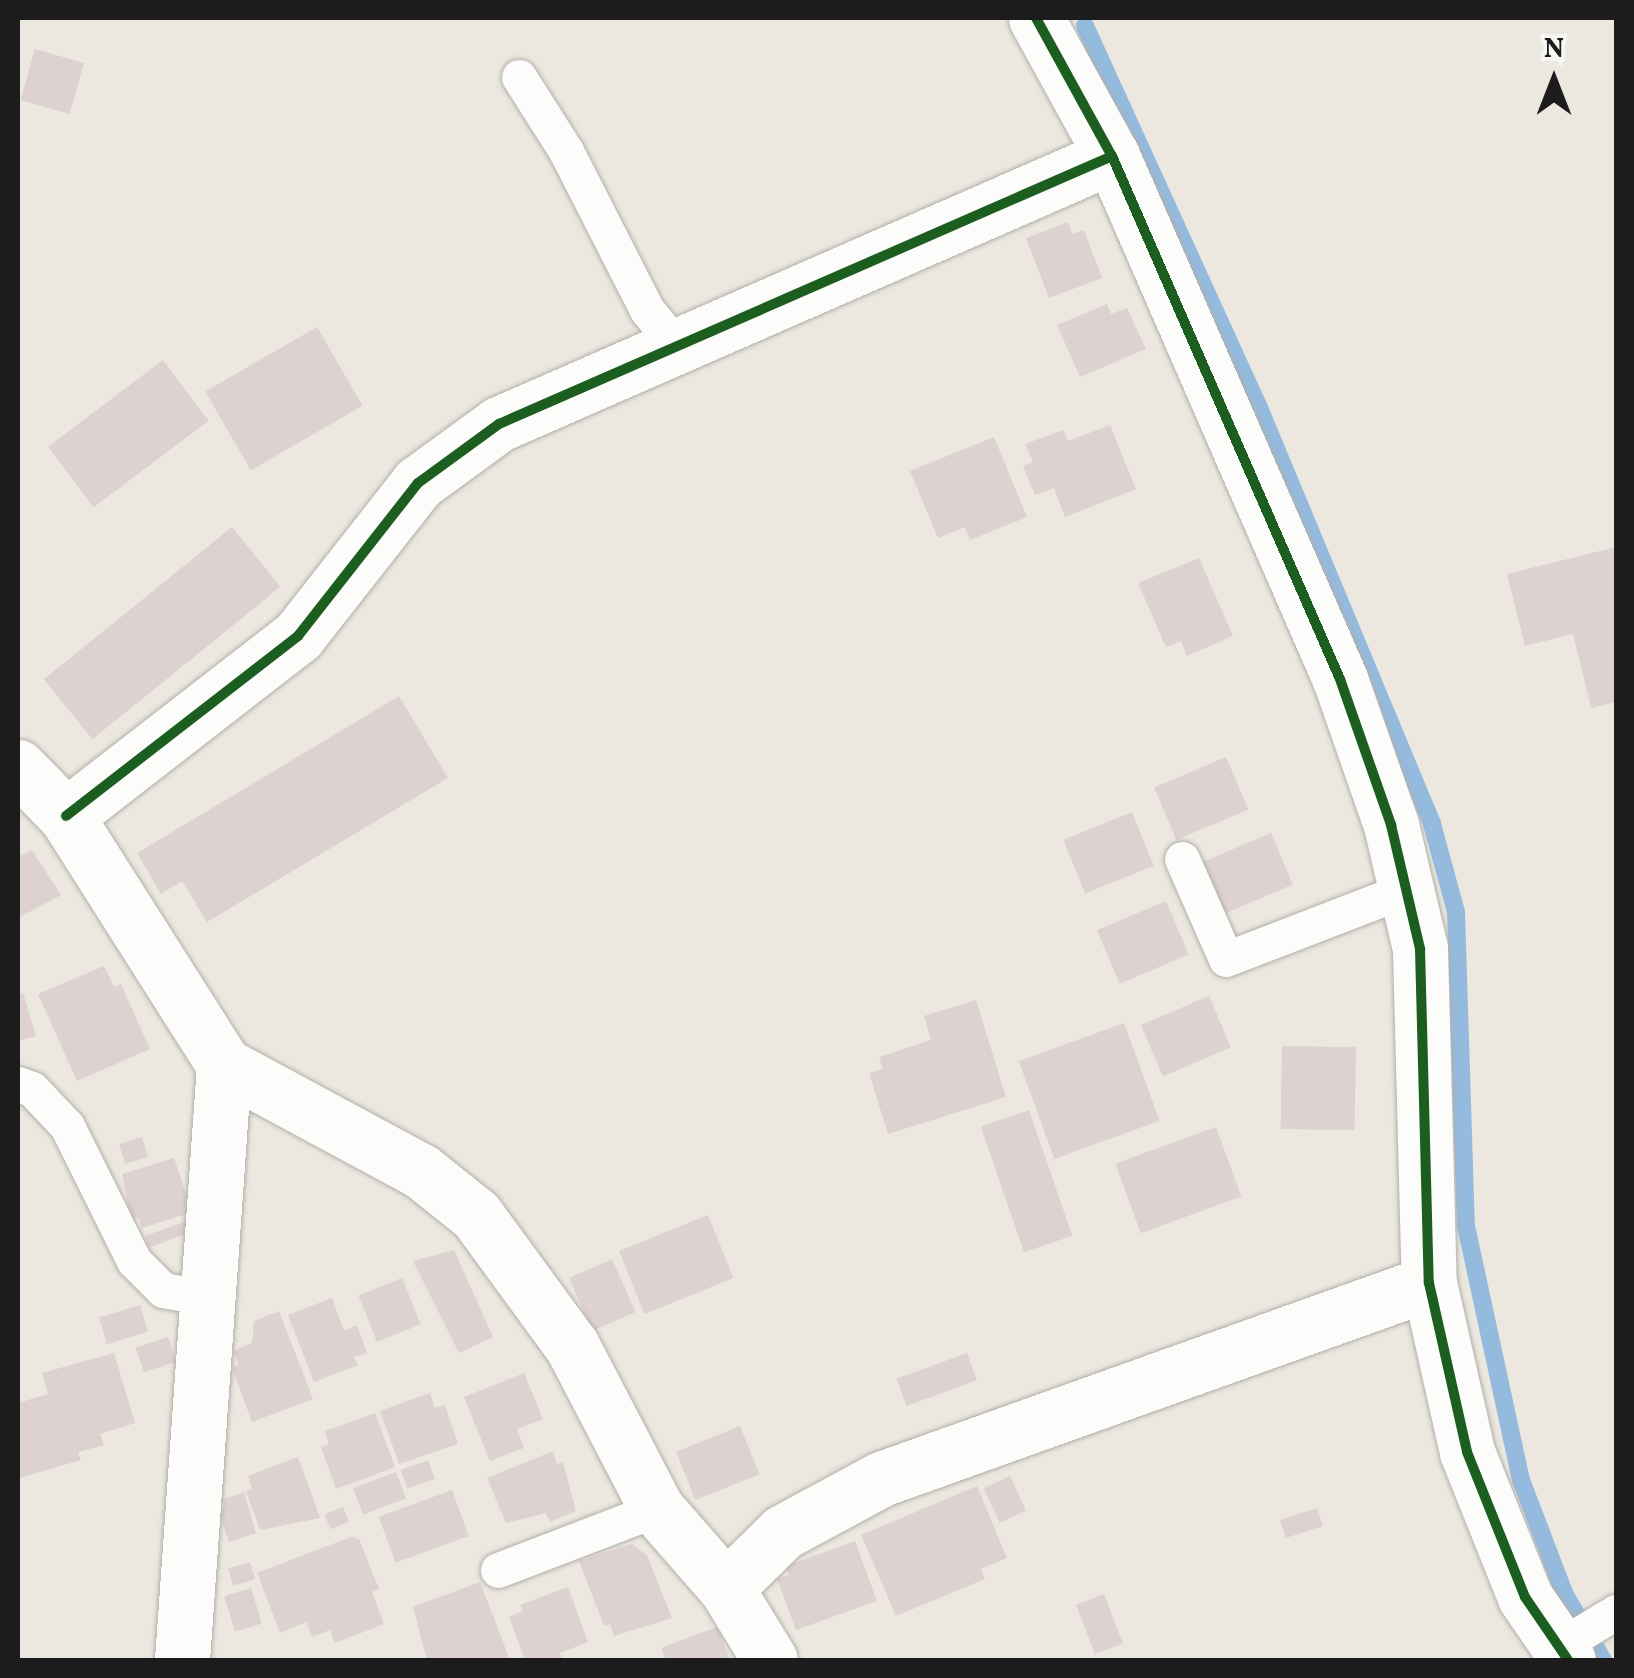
<!DOCTYPE html>
<html>
<head>
<meta charset="utf-8">
<style>
	body { margin:0 }
	#map { position:relative; width:1634px; height:1678px; overflow:hidden; background:#ece8df; font-family:Vollkorn,serif }
	div>[style] { position:absolute }
	.stream>* { height:18px; margin:-9px; padding:0 9px; transform-origin:9px; border-radius:9px; background:#94bade }
	.building>* { inset:0; background:#ddd1d2; transform-origin:0 0 }
	.roads { filter:drop-shadow(0 0 2px #b2afaa) drop-shadow(0 0 2px #b2afaa) }
	.lane>* { height:35px; margin:-17.5px; padding:0 17.5px; transform-origin:17.5px; border-radius:17.5px; background:#fcfcfa }
	.street>* { height:55px; margin:-27.5px; padding:0 27.5px; transform-origin:27.5px; border-radius:27.5px; background:#fcfcfa }
	.cycleway>* { height:10px; margin:-5px; padding:0 5px; transform-origin:5px; border-radius:5px; background:#1b5e20 }
	span { translate:-50% -50%; white-space:nowrap; text-align:center; line-height:1.15; -webkit-text-stroke:10px #f6f6f2; paint-order:stroke }
	.frame { position:absolute; inset:0; border:20px solid #1c1c1c; pointer-events:none }
	.north { position:absolute; left:1504px; top:30px; width:100px; height:100px; -webkit-text-stroke:8px #f6f6f2; paint-order:stroke; rotate:0deg; font-size:28px; font-weight:700; line-height:40px; text-align:center; color:#1c1c1c }
	.north::after { content:''; display:block; margin:auto; width:35px; height:45px; background:#1c1c1c; clip-path:polygon(50% 0,100% 100%,50% 72%,0 100%) }
</style>
</head>
<body>
<div id="map">
	<div class="stream">
		<i style="left:1085px;top:26px;width:414px;rotate:65.5deg"></i>
		<i style="left:1257px;top:403px;width:456px;rotate:67.4deg"></i>
		<i style="left:1432px;top:824px;width:91px;rotate:74.7deg"></i>
		<i style="left:1456px;top:912px;width:314px;rotate:88.2deg"></i>
		<i style="left:1466px;top:1226px;width:260px;rotate:77.8deg"></i>
		<i style="left:1521px;top:1480px;width:123px;rotate:69.1deg"></i>
		<i style="left:1565px;top:1595px;width:75px;rotate:59.7deg"></i>
	</div>
	<div class="building">
		<i style="left:35px;top:49px;width:51px;height:53px;rotate:16deg"></i>
		<i style="clip-path:polygon(1068px 222px,1072px 234px,1084px 230px,1102px 278px,1049px 298px,1026px 238px)"></i>
		<i style="clip-path:polygon(1107px 304px,1111px 314px,1127px 308px,1146px 349px,1080px 377px,1057px 325px)"></i>
		<i style="left:317px;top:327px;width:91px;height:129px;rotate:60deg"></i>
		<i style="left:163px;top:360px;width:76px;height:144px;rotate:53deg"></i>
		<i style="clip-path:polygon(1110px 425px,1136px 489px,1065px 517px,1054px 488px,1035px 495px,1023px 466px,1033px 462px,1025px 444px,1063px 430px,1068px 441px)"></i>
		<i style="clip-path:polygon(994px 437px,1027px 517px,970px 540px,965px 527px,938px 538px,910px 471px)"></i>
		<i style="left:232px;top:527px;width:77px;height:242px;rotate:51deg"></i>
		<i style="clip-path:polygon(1616px 547px,1616px 702px,1591px 708px,1573px 634px,1525px 646px,1507px 574px)"></i>
		<i style="clip-path:polygon(1199px 558px,1233px 636px,1187px 656px,1181px 641px,1166px 647px,1138px 583px)"></i>
		<i style="clip-path:polygon(399px 696px,448px 778px,207px 922px,182px 881px,161px 894px,137px 853px)"></i>
		<i style="left:1226px;top:757px;width:57px;height:78px;rotate:67deg"></i>
		<i style="left:1132px;top:812px;width:58px;height:74px;rotate:68deg"></i>
		<i style="left:1271px;top:833px;width:56px;height:76px;rotate:67deg"></i>
		<i style="clip-path:polygon(32px 850px,61px 895px,18px 918px,18px 857px)"></i>
		<i style="left:1166px;top:901px;width:58px;height:75px;rotate:67deg"></i>
		<i style="clip-path:polygon(104px 966px,114px 987px,121px 984px,150px 1049px,77px 1081px,38px 994px)"></i>
		<i style="clip-path:polygon(23px 993px,36px 1036px,18px 1041px,18px 994px)"></i>
		<i style="left:1209px;top:996px;width:56px;height:74px;rotate:67deg"></i>
		<i style="clip-path:polygon(976px 1000px,1006px 1097px,888px 1134px,869px 1073px,883px 1069px,879px 1057px,931px 1040px,924px 1016px)"></i>
		<i style="left:1124px;top:1023px;width:104px;height:112px;rotate:70deg"></i>
		<i style="left:1282px;top:1046px;width:74px;height:83px;rotate:1deg"></i>
		<i style="left:1029px;top:1110px;width:133px;height:51px;rotate:71deg"></i>
		<i style="left:1216px;top:1127px;width:74px;height:107px;rotate:70deg"></i>
		<i style="left:142px;top:1137px;width:21px;height:24px;rotate:73deg"></i>
		<i style="clip-path:polygon(174px 1158px,192px 1212px,142px 1228px,138px 1217px,131px 1219px,122px 1174px)"></i>
		<i style="left:708px;top:1215px;width:68px;height:96px;rotate:68deg"></i>
		<i style="left:192px;top:1219px;width:12px;height:50px;rotate:70deg"></i>
		<i style="clip-path:polygon(454px 1250px,493px 1337px,459px 1353px,413px 1261px)"></i>
		<i style="left:612px;top:1259px;width:58px;height:47px;rotate:66deg"></i>
		<i style="left:402px;top:1278px;width:50px;height:47px;rotate:68deg"></i>
		<i style="clip-path:polygon(332px 1298px,344px 1331px,357px 1325px,367px 1353px,354px 1357px,358px 1365px,314px 1382px,288px 1315px)"></i>
		<i style="left:140px;top:1305px;width:28px;height:43px;rotate:73deg"></i>
		<i style="clip-path:polygon(279px 1311px,313px 1399px,252px 1422px,232px 1368px,239px 1365px,233px 1351px,252px 1343px,254px 1321px)"></i>
		<i style="left:168px;top:1337px;width:26px;height:34px;rotate:72deg"></i>
		<i style="clip-path:polygon(114px 1353px,135px 1423px,100px 1434px,104px 1445px,78px 1452px,81px 1460px,19px 1478px,18px 1403px,48px 1394px,42px 1373px)"></i>
		<i style="left:967px;top:1353px;width:29px;height:75px;rotate:70deg"></i>
		<i style="clip-path:polygon(524px 1373px,543px 1419px,517px 1429px,524px 1448px,490px 1461px,464px 1397px)"></i>
		<i style="clip-path:polygon(430px 1393px,435px 1408px,445px 1405px,458px 1444px,399px 1464px,380px 1411px)"></i>
		<i style="clip-path:polygon(375px 1413px,395px 1467px,336px 1489px,321px 1447px,329px 1444px,325px 1431px)"></i>
		<i style="left:740px;top:1426px;width:52px;height:69px;rotate:68deg"></i>
		<i style="clip-path:polygon(553px 1451px,557px 1464px,563px 1462px,576px 1511px,550px 1522px,546px 1513px,506px 1523px,487px 1478px)"></i>
		<i style="clip-path:polygon(298px 1457px,320px 1518px,260px 1530px,246px 1491px,252px 1489px,248px 1476px)"></i>
		<i style="left:428px;top:1460px;width:20px;height:29px;rotate:70deg"></i>
		<i style="left:396px;top:1472px;width:28px;height:46px;rotate:69deg"></i>
		<i style="left:1010px;top:1476px;width:38px;height:29px;rotate:65deg"></i>
		<i style="clip-path:polygon(977px 1486px,1007px 1558px,981px 1569px,985px 1579px,896px 1616px,861px 1535px)"></i>
		<i style="left:452px;top:1490px;width:49px;height:78px;rotate:70deg"></i>
		<i style="clip-path:polygon(244px 1492px,256px 1533px,229px 1542px,218px 1510px,225px 1508px,222px 1500px)"></i>
		<i style="left:343px;top:1507px;width:16px;height:20px;rotate:68deg"></i>
		<i style="left:1317px;top:1508px;width:19px;height:39px;rotate:72deg"></i>
		<i style="clip-path:polygon(351px 1537px,359px 1539px,379px 1589px,372px 1592px,384px 1624px,335px 1643px,330px 1630px,312px 1637px,306px 1622px,280px 1633px,257px 1573px)"></i>
		<i style="clip-path:polygon(855px 1541px,877px 1601px,796px 1630px,777px 1579px,789px 1575px,786px 1566px)"></i>
		<i style="clip-path:polygon(632px 1544px,647px 1555px,672px 1618px,614px 1636px,610px 1624px,604px 1626px,579px 1561px)"></i>
		<i style="left:250px;top:1562px;width:18px;height:23px;rotate:74deg"></i>
		<i style="clip-path:polygon(480px 1582px,510px 1660px,427px 1660px,413px 1607px)"></i>
		<i style="clip-path:polygon(568px 1587px,588px 1642px,560px 1653px,562px 1660px,525px 1660px,509px 1617px,523px 1611px,520px 1605px)"></i>
		<i style="left:251px;top:1588px;width:37px;height:28px;rotate:73deg"></i>
		<i style="left:1104px;top:1594px;width:53px;height:30px;rotate:69deg"></i>
		<i style="clip-path:polygon(717px 1627px,730px 1660px,666px 1660px,661px 1648px)"></i>
	</div>
	<div class="roads">
		<div class="lane">
			<i style="left:519px;top:77px;width:88px;rotate:57.6deg"></i>
			<i style="left:566px;top:151px;width:178px;rotate:63deg"></i>
			<i style="left:647px;top:310px;width:45px;rotate:50.4deg"></i>
			<i style="left:1182px;top:859px;width:109px;rotate:66.3deg"></i>
			<i style="left:1226px;top:959px;width:197px;rotate:-21.1deg"></i>
			<i style="left:18px;top:1084px;width:15px;rotate:20deg"></i>
			<i style="left:32px;top:1089px;width:51px;rotate:46.6deg"></i>
			<i style="left:67px;top:1126px;width:151px;rotate:63.6deg"></i>
			<i style="left:134px;top:1261px;width:41px;rotate:45deg"></i>
			<i style="left:163px;top:1290px;width:45px;rotate:10.3deg"></i>
			<i style="left:498px;top:1570px;width:170px;rotate:-21deg"></i>
			<i style="left:1558px;top:1647px;width:68px;rotate:-31.1deg"></i>
		</div>
		<div class="street">
			<i style="left:1036px;top:18px;width:158px;rotate:61.2deg"></i>
			<i style="left:1112px;top:156px;width:571px;rotate:66.45deg"></i>
			<i style="left:1340px;top:679px;width:155px;rotate:70.7deg"></i>
			<i style="left:1391px;top:825px;width:127px;rotate:76.8deg"></i>
			<i style="left:1420px;top:949px;width:334px;rotate:88.5deg"></i>
			<i style="left:1429px;top:1283px;width:173px;rotate:77.3deg"></i>
			<i style="left:1467px;top:1452px;width:156px;rotate:68.2deg"></i>
			<i style="left:1525px;top:1597px;width:76px;rotate:55.7deg"></i>
			<i style="left:18px;top:767px;width:69px;rotate:45.6deg"></i>
			<i style="left:66px;top:816px;width:295px;rotate:57.6deg"></i>
			<i style="left:224px;top:1065px;width:224px;rotate:28.3deg"></i>
			<i style="left:421px;top:1171px;width:70px;rotate:38.7deg"></i>
			<i style="left:476px;top:1215px;width:162px;rotate:53.8deg"></i>
			<i style="left:572px;top:1346px;width:184px;rotate:62.5deg"></i>
			<i style="left:657px;top:1509px;width:105px;rotate:48.9deg"></i>
			<i style="left:726px;top:1588px;width:84px;rotate:58.6deg"></i>
			<i style="left:66px;top:816px;width:294px;rotate:-37.8deg"></i>
			<i style="left:298px;top:636px;width:194px;rotate:-51.9deg"></i>
			<i style="left:418px;top:483px;width:100px;rotate:-36.1deg"></i>
			<i style="left:499px;top:424px;width:669px;rotate:-23.61deg"></i>
			<i style="left:726px;top:1588px;width:80px;rotate:-44.5deg"></i>
			<i style="left:783px;top:1532px;width:111px;rotate:-28.4deg"></i>
			<i style="left:881px;top:1479px;width:582px;rotate:-19.68deg"></i>
			<i style="left:182px;top:1660px;width:596px;rotate:-85.96deg"></i>
		</div>
	</div>
	<div class="cycleway">
		<i style="left:1036px;top:18px;width:158px;rotate:61.2deg"></i>
		<i style="left:1112px;top:156px;width:571px;rotate:66.45deg"></i>
		<i style="left:1340px;top:679px;width:155px;rotate:70.7deg"></i>
		<i style="left:1391px;top:825px;width:127px;rotate:76.8deg"></i>
		<i style="left:1420px;top:949px;width:334px;rotate:88.5deg"></i>
		<i style="left:1429px;top:1283px;width:173px;rotate:77.3deg"></i>
		<i style="left:1467px;top:1452px;width:156px;rotate:68.2deg"></i>
		<i style="left:1525px;top:1597px;width:76px;rotate:55.7deg"></i>
		<i style="left:66px;top:816px;width:294px;rotate:-37.8deg"></i>
		<i style="left:298px;top:636px;width:194px;rotate:-51.9deg"></i>
		<i style="left:418px;top:483px;width:100px;rotate:-36.1deg"></i>
		<i style="left:499px;top:424px;width:669px;rotate:-23.61deg"></i>
	</div>
	<div class="frame"></div>
	<div class="north">N</div>
</div>
</body>
</html>
